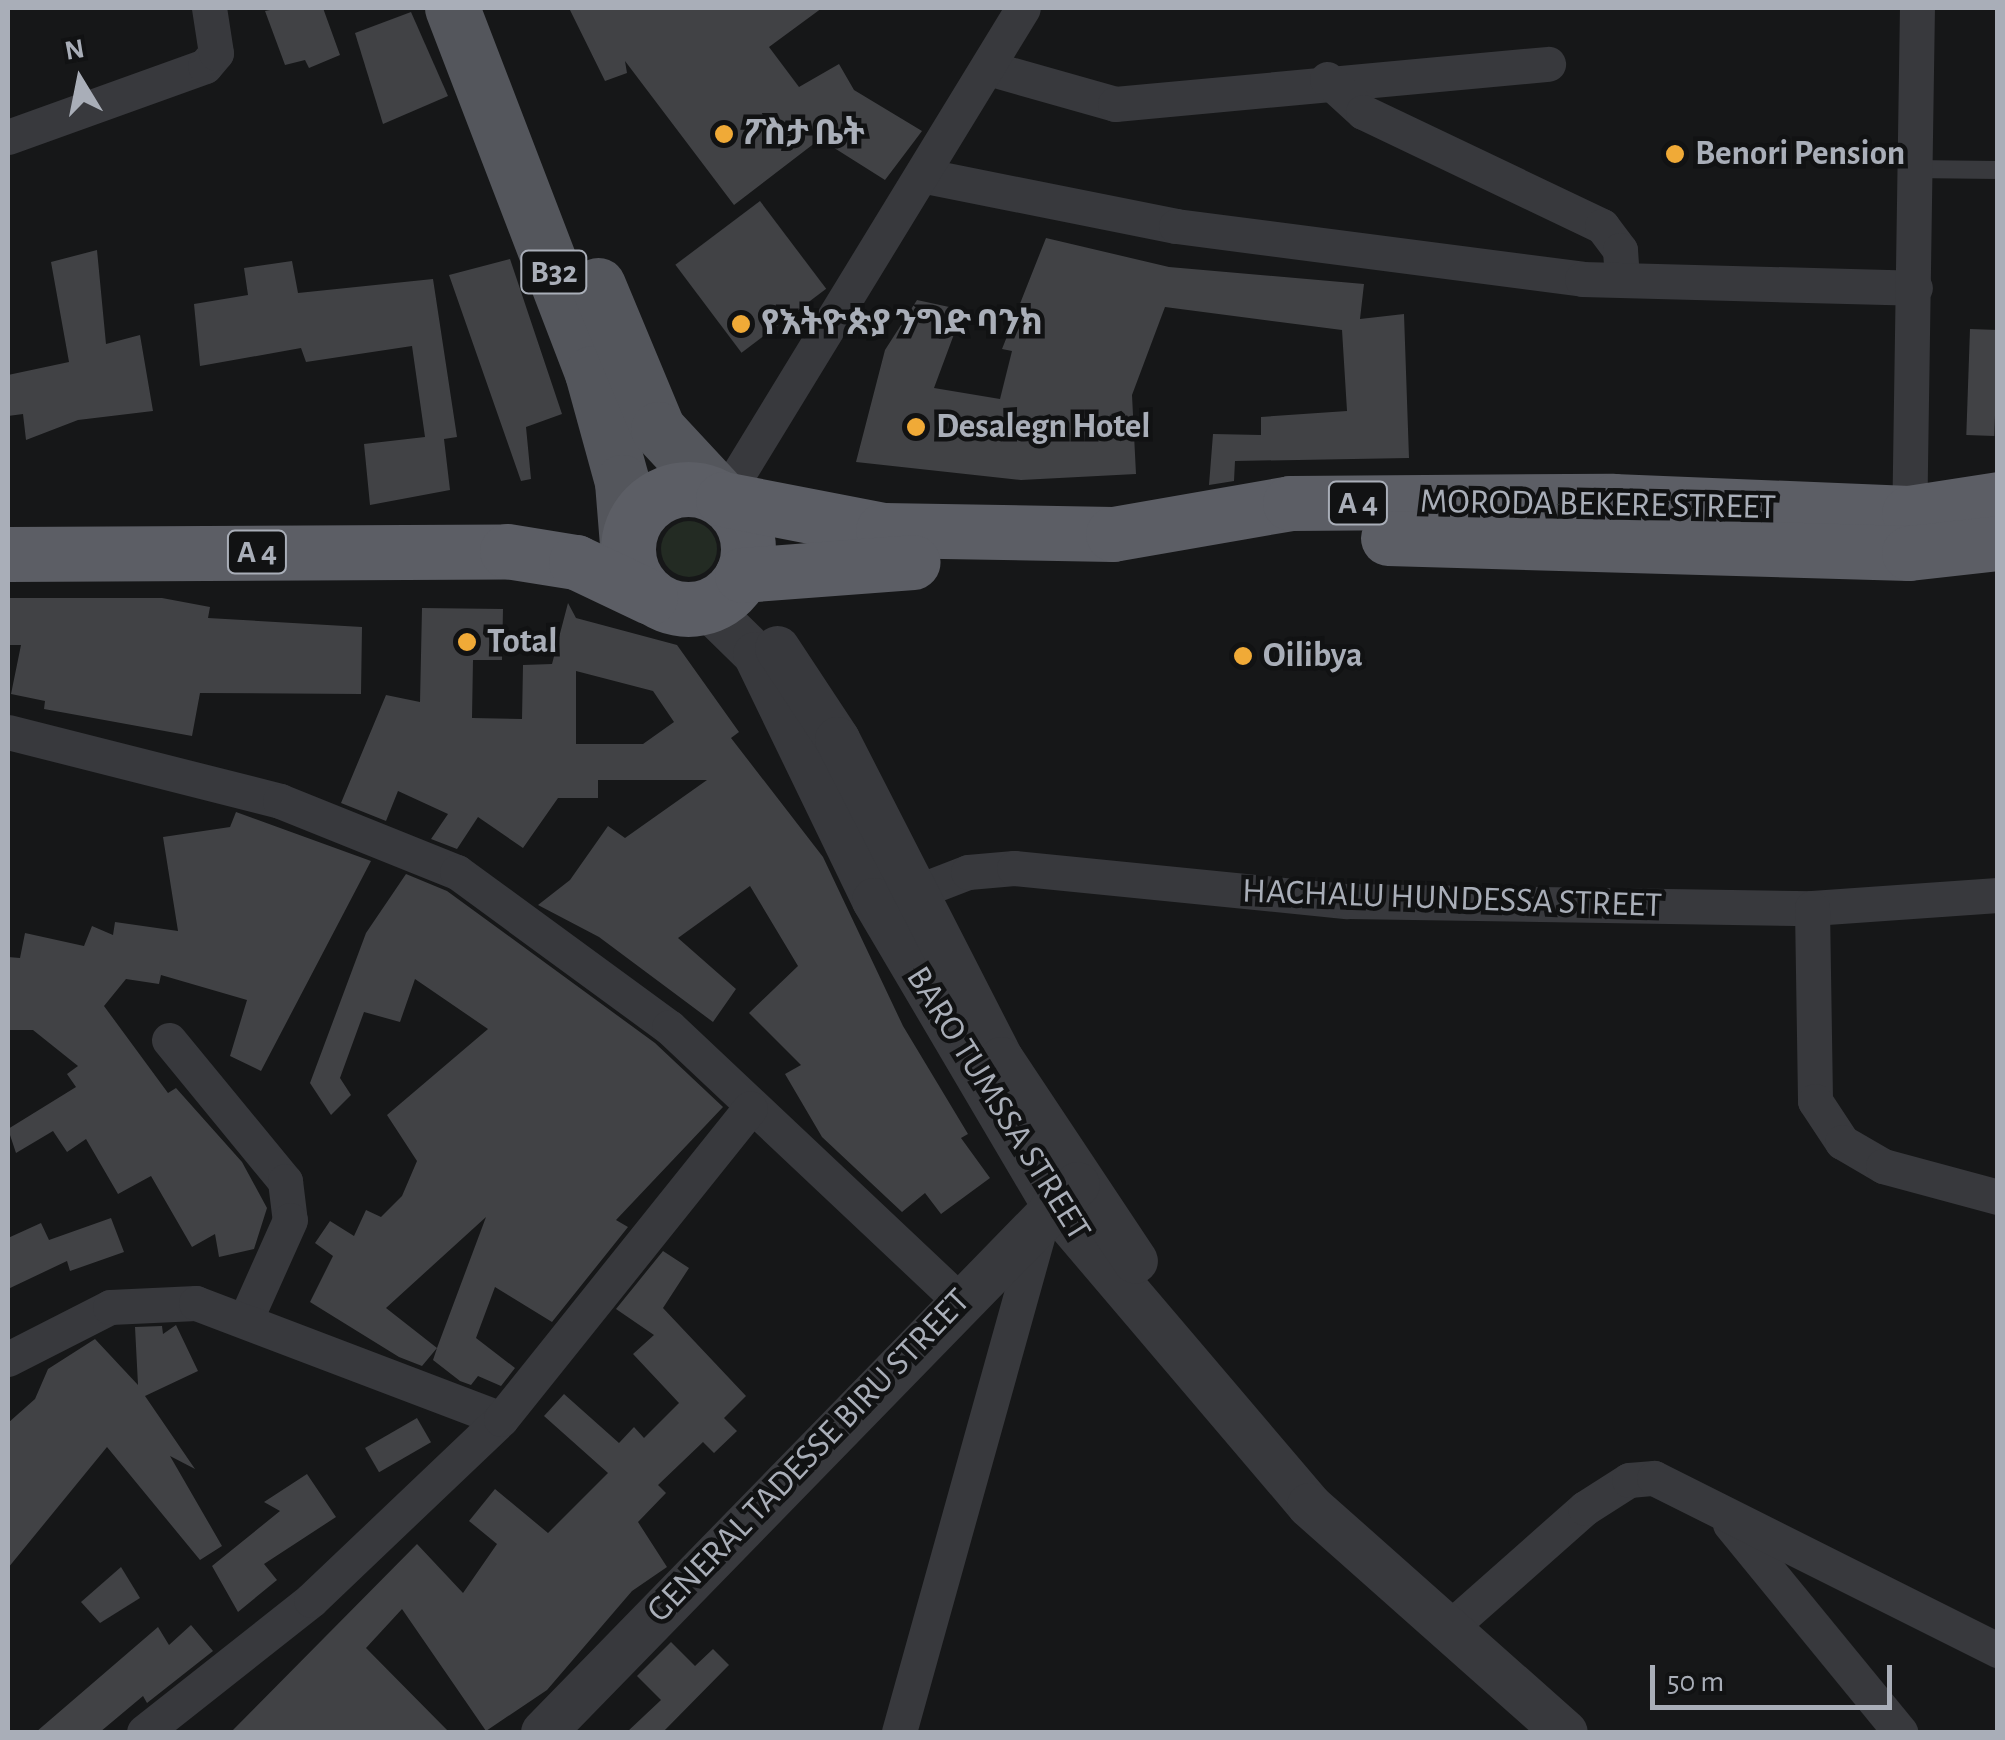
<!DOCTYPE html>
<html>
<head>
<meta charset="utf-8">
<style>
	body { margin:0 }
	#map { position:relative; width:2005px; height:1740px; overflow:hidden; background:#161718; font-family:"Alegreya Sans","Noto Sans Ethiopic",sans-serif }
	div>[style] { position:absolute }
	.green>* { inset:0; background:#232b23 }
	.round { border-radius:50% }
	.building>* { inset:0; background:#414245; transform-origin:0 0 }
	.service>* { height:18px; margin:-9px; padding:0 9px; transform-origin:9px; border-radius:9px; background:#38393d }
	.minor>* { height:35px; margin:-17.5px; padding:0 17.5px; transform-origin:17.5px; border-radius:17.5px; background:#38393d }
	.tertiary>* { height:45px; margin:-22.5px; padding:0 22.5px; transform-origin:22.5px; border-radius:22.5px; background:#38393d }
	.primary>* { height:55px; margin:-27.5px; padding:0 27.5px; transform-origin:27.5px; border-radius:27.5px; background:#54565c }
	.trunk>* { height:55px; margin:-27.5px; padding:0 27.5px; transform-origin:27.5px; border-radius:27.5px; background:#5c5e65 }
	.trunk>.ring { margin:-27.5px; padding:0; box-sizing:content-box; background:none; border:55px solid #5c5e65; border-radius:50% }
	.dots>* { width:28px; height:28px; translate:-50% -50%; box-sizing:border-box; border:5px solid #111213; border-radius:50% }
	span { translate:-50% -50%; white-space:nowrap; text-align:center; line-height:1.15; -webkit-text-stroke:9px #111213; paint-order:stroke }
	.shield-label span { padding:2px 8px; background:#111213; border:2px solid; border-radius:8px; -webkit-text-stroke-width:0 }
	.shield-label { font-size:32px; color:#a9aeb8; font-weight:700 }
	.poi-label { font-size:35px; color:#a9aeb8; font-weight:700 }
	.left { translate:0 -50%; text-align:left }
	.street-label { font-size:35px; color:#a9aeb8 }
	.frame { position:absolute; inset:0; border:10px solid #a9aeb8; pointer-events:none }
	.north { position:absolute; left:30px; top:30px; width:100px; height:100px; -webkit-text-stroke:8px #111213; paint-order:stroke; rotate:350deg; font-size:28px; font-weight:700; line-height:40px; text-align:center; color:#a9aeb8 }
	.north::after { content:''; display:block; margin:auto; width:35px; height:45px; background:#a9aeb8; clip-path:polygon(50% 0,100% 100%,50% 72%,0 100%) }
	.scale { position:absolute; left:1650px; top:1665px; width:242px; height:45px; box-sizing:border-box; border:5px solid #a9aeb8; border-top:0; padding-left:12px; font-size:30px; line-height:35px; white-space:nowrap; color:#a9aeb8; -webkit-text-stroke:8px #111213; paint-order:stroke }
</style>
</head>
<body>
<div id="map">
	<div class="green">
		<i class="round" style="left:661px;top:521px;width:56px;height:56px"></i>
	</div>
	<div class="building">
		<i style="clip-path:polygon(280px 8px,323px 8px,340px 55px,309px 68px,305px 60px,285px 65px,265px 11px)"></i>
		<i style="clip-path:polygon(569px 8px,822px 8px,769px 47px,799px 87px,839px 64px,854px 90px,922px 131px,885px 180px,820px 139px,734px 205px,625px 61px,627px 73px,605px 81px)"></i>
		<i style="clip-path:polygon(411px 12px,448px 96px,383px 124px,355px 33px)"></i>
		<i style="left:760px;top:201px;width:110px;height:106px;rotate:53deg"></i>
		<i style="clip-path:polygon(1046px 238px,1169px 267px,1364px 284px,1360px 319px,1404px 314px,1409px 458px,1235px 461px,1234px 481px,1209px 485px,1213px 434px,1261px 435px,1261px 417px,1347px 411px,1342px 330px,1165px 307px,1132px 395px,1136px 474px,1021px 480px,856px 462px,885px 350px,917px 300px,963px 310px,934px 388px,1000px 399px,1012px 351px,1002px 349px)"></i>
		<i style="clip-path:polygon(97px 250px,106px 344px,140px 335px,153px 411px,78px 420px,26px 440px,23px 414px,8px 416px,8px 375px,69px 362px,51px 262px)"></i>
		<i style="clip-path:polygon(510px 259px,562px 414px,526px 427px,531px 479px,521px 481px,449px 275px)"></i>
		<i style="clip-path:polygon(292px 261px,298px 293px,433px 279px,457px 437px,444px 439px,450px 490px,370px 505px,364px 444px,425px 437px,412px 346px,306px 362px,301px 348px,200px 366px,194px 304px,248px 295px,244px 268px)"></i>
		<i style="left:1970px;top:329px;width:28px;height:106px;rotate:2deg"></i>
		<i style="clip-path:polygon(8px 598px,162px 598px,210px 607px,208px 618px,362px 627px,361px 694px,200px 693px,192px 736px,44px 709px,45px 701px,11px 694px,21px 645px,8px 645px)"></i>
		<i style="clip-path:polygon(evenodd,568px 603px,576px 618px,677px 645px,739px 732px,731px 738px,823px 857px,903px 1026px,968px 1134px,961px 1138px,990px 1178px,941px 1214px,925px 1193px,902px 1212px,822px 1137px,785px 1074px,801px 1065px,749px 1013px,798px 966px,750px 886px,678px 938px,736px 989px,713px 1022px,599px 937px,538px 905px,570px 880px,608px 826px,625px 838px,707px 780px,598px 780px,598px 798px,558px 798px,523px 848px,478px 817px,457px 849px,431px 839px,448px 814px,398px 791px,386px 821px,341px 803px,386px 695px,420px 702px,422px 608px,503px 609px,502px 660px,473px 660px,472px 718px,522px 719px,523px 665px,552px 664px,568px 603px,576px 671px,653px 691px,674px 722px,643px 744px,576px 744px,576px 671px)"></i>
		<i style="clip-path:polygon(236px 812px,371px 861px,261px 1071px,230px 1056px,247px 1000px,161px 975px,159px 984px,126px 979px,104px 1006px,168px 1093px,176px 1088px,242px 1162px,267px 1208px,254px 1249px,219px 1257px,215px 1234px,192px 1247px,151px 1176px,118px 1194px,86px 1139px,67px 1152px,53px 1131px,16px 1153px,8px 1129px,76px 1087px,67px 1074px,78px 1066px,33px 1030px,8px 1030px,8px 957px,20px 958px,25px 933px,84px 946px,92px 926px,113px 935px,115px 922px,178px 931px,163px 837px,230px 827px)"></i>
		<i style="clip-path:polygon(evenodd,406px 874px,447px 891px,655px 1043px,723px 1107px,616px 1220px,628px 1227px,552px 1322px,495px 1287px,476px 1338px,515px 1368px,501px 1386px,478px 1376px,471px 1385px,460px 1381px,433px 1360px,437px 1348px,422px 1366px,399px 1357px,310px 1302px,333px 1256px,315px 1243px,330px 1221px,354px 1236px,366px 1210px,381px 1217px,402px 1196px,417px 1161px,387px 1115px,488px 1029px,415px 979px,400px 1022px,364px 1012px,340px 1078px,351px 1095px,331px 1115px,310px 1083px,366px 933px,406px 874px,486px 1217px,437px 1348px,386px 1308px,486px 1217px)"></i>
		<i style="clip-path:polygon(111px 1218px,124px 1252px,70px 1271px,67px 1261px,8px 1289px,8px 1238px,41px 1223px,49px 1240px)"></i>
		<i style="clip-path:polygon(663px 1251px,689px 1268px,663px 1308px,746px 1396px,724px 1418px,737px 1431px,714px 1453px,703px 1442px,658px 1485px,666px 1493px,638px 1522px,667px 1567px,632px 1591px,547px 1690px,486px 1731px,402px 1609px,366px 1648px,449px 1732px,231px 1732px,417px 1544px,463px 1593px,497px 1544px,469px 1521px,495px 1489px,548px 1533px,608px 1473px,544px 1416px,564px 1394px,619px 1443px,634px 1427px,644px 1438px,679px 1403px,633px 1354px,654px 1335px,616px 1309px)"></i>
		<i style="clip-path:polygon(176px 1325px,198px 1371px,145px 1396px,195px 1469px,170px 1456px,222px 1546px,200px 1560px,107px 1447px,8px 1568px,8px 1423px,35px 1399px,48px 1369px,95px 1339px,138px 1385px,135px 1327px,162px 1326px,163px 1334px)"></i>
		<i style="left:417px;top:1418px;width:28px;height:60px;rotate:60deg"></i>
		<i style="clip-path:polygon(307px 1474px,336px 1517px,264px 1564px,277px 1580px,238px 1612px,212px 1566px,280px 1511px,264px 1502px)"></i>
		<i style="clip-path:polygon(121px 1567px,140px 1598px,100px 1623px,81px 1602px)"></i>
		<i style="clip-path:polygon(191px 1625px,213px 1651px,147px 1703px,143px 1696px,100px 1732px,36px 1732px,158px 1627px,169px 1645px)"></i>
		<i style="clip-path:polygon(671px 1642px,695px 1666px,713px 1649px,729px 1665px,663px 1732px,627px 1732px,661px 1700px,637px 1676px)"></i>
	</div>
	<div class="service">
		<i style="left:1912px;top:169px;width:86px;rotate:0.7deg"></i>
	</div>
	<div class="minor">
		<i style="left:988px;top:68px;width:132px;rotate:15.8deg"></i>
		<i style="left:1115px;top:104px;width:435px;rotate:-5.3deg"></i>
		<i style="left:1327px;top:79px;width:49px;rotate:42.5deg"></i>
		<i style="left:1363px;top:112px;width:265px;rotate:25.5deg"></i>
		<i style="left:1602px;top:226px;width:30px;rotate:53deg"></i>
		<i style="left:1620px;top:250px;width:27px;rotate:86deg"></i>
		<i style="left:8px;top:137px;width:209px;rotate:-19.8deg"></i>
		<i style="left:205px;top:66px;width:17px;rotate:-50deg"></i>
		<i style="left:216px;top:53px;width:46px;rotate:-98.8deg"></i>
		<i style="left:926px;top:176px;width:255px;rotate:11.3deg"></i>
		<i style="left:1176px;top:226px;width:409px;rotate:7.4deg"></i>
		<i style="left:1582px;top:279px;width:333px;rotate:1.5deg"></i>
		<i style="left:723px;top:499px;width:575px;rotate:-58.58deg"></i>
		<i style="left:1909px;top:532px;width:524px;rotate:-89.13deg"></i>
		<i style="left:8px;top:732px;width:281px;rotate:14.2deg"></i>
		<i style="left:280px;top:801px;width:191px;rotate:21.9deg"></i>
		<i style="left:457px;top:872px;width:263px;rotate:36.2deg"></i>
		<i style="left:669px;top:1027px;width:398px;rotate:43.3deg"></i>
		<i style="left:911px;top:894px;width:61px;rotate:-21.1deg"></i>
		<i style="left:968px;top:872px;width:46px;rotate:-5deg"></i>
		<i style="left:1014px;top:868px;width:335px;rotate:5.7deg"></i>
		<i style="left:1347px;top:901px;width:465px;rotate:0.9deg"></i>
		<i style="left:1812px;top:908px;width:186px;rotate:-4deg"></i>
		<i style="left:1812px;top:908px;width:193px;rotate:89.1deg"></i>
		<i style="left:1815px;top:1101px;width:49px;rotate:56.6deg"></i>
		<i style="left:1842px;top:1142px;width:48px;rotate:30.3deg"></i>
		<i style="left:1883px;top:1166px;width:119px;rotate:15.1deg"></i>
		<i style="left:169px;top:1040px;width:183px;rotate:50.6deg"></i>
		<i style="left:285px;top:1181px;width:39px;rotate:83deg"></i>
		<i style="left:290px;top:1220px;width:105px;rotate:114.1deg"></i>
		<i style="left:8px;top:1359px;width:114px;rotate:-27deg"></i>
		<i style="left:110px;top:1307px;width:86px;rotate:-2.7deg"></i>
		<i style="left:196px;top:1303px;width:326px;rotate:20.8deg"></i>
		<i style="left:1730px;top:1524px;width:269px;rotate:50.7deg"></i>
		<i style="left:1456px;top:1622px;width:172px;rotate:-41.5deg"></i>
		<i style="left:1585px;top:1508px;width:52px;rotate:-32.5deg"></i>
		<i style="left:1629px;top:1480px;width:25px;rotate:-5deg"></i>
		<i style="left:1654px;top:1478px;width:385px;rotate:26.6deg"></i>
		<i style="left:144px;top:1732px;width:213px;rotate:-38.3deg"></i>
		<i style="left:311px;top:1600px;width:262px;rotate:-43.6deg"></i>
		<i style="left:501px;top:1419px;width:398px;rotate:-51.3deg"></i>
		<i style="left:899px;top:1732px;width:528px;rotate:-74.41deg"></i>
	</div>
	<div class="tertiary">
		<i style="left:706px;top:606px;width:69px;rotate:44.4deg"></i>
		<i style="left:755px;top:654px;width:273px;rotate:64.2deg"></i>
		<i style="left:874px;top:900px;width:353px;rotate:59.5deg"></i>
		<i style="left:1053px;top:1204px;width:395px;rotate:49.6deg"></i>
		<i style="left:1309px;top:1505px;width:342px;rotate:41.6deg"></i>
		<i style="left:777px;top:648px;width:109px;rotate:56.6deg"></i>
		<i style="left:837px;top:739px;width:360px;rotate:62.9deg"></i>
		<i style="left:1001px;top:1059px;width:242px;rotate:56.4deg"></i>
		<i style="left:543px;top:1732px;width:765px;rotate:-45.74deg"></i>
	</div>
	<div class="primary">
		<i style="left:452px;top:8px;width:391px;rotate:69deg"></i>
		<i style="left:592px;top:373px;width:113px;rotate:74.6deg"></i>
		<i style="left:622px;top:482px;width:62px;rotate:85.4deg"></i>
		<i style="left:598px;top:285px;width:156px;rotate:67.4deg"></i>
		<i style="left:658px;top:429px;width:96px;rotate:47.1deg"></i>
	</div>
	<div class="trunk">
		<i class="ring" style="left:628px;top:489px;width:65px;height:65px"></i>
		<i style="left:723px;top:499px;width:163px;rotate:11deg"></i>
		<i style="left:883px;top:530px;width:230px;rotate:1deg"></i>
		<i style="left:1113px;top:534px;width:180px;rotate:-9.9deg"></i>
		<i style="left:1290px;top:503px;width:323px;rotate:-0.4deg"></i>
		<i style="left:1613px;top:501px;width:296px;rotate:2.3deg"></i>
		<i style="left:1909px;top:513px;width:90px;rotate:-8.9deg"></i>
		<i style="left:1388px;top:538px;width:521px;rotate:1.65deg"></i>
		<i style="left:1909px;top:553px;width:90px;rotate:-6.4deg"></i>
		<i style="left:8px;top:554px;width:499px;rotate:-0.3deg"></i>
		<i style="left:507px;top:551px;width:70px;rotate:9.1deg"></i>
		<i style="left:576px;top:562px;width:82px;rotate:25.3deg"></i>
		<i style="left:742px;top:575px;width:171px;rotate:-4.3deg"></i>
	</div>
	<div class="dots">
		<i style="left:724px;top:134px;background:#f0aa37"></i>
		<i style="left:1675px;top:154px;background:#f0aa37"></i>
		<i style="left:741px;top:324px;background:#f0aa37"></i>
		<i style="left:916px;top:427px;background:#f0aa37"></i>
		<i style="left:467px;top:642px;background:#f0aa37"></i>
		<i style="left:1243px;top:656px;background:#f0aa37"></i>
	</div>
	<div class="shield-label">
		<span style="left:554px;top:272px">B32</span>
		<span style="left:1358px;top:503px">A 4</span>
		<span style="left:257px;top:552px">A 4</span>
	</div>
	<div class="poi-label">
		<span class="left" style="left:744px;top:134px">ፖስታ ቤት</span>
		<span class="left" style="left:1695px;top:154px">Benori Pension</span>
		<span class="left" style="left:761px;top:324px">የእትዮጵያ ንግድ ባንክ</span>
		<span class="left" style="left:936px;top:427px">Desalegn Hotel</span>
		<span class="left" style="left:487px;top:642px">Total</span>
		<span class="left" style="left:1263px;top:656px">Oilibya</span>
	</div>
	<div class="street-label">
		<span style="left:1598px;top:505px;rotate:1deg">MORODA BEKERE STREET</span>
		<span style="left:1452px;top:899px;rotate:2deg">HACHALU HUNDESSA STREET</span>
		<span style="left:998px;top:1104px;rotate:58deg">BARO TUMSSA STREET</span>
		<span style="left:809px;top:1456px;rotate:-46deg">GENERAL TADESSE BIRU STREET</span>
	</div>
	<div class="frame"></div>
	<div class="north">N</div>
	<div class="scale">50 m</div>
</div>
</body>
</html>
